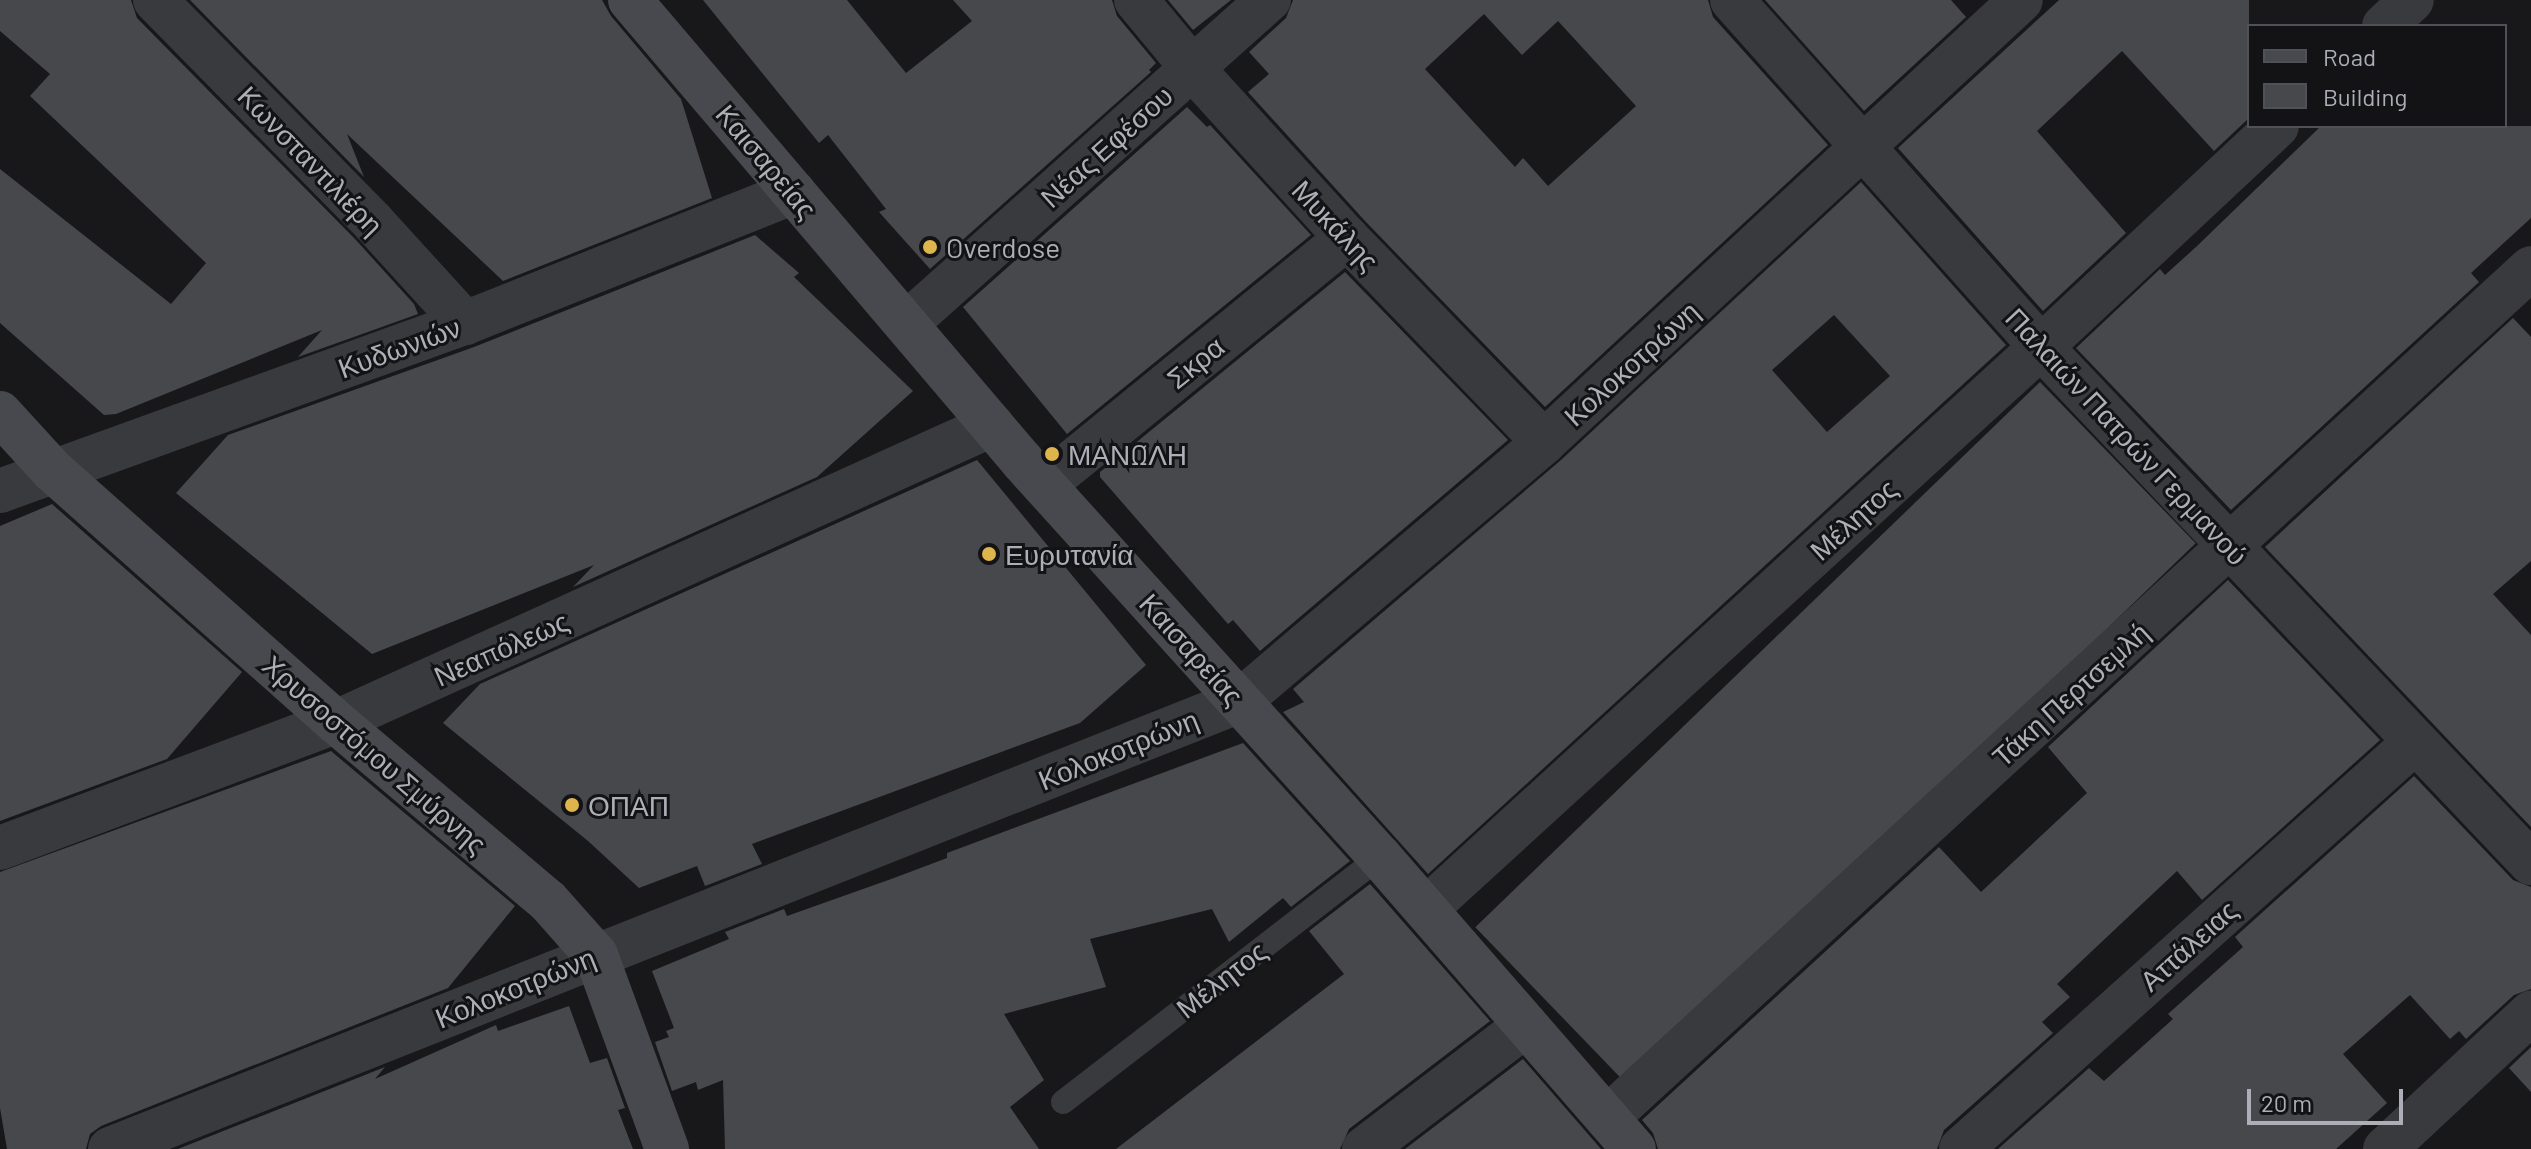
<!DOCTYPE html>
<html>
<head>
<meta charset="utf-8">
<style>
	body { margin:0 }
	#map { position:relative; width:2531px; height:1149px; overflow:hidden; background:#18181a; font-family:Barlow,sans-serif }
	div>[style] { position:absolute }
	.building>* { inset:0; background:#47484c; transform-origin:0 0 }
	.lane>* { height:24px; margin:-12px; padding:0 12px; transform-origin:12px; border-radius:12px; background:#393a3e }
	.street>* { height:44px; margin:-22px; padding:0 22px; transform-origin:22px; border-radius:22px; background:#393a3e }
	.secondary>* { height:44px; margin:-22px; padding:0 22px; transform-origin:22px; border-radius:22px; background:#48494e }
	.dots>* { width:22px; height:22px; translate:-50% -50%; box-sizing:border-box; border:4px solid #131315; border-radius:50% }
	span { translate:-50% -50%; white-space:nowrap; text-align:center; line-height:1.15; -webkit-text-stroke:6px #131315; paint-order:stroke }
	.street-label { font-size:28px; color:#acafb8 }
	.poi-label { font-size:28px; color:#acafb8 }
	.left { translate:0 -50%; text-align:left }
	.legend { position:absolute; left:2247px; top:24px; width:260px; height:104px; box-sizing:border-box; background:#131315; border:2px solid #505156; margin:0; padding:10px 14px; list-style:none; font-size:24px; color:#acafb8 }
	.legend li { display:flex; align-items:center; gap:16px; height:40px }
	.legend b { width:40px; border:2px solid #505156 }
	.scale { position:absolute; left:2247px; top:1089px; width:156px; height:36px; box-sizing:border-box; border:4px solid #acafb8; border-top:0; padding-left:10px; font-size:24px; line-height:28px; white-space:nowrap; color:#acafb8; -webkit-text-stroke:6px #131315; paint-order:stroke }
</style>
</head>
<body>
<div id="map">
	<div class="building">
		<i style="clip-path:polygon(0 0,131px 0,137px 18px,355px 239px,414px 304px,418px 314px,298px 357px,322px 330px,116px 414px,104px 415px,0 323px,0 169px,171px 304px,206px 263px,30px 96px,50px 74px,0 31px)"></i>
		<i style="clip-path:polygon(190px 0,602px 0,611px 16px,681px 99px,712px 198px,503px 281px,347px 134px,364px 177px)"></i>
		<i style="clip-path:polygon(703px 0,847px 0,906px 73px,972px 21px,953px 0,1112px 0,1117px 16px,1156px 63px,1149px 70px,1151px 72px,930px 269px,879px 212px,886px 209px,828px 135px,819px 143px)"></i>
		<i style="clip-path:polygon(1168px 0,1231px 0,1193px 30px)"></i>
		<i style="clip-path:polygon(evenodd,1293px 0,1708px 0,1713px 17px,1828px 145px,1545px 407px,1365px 221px,1248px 92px,1269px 74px,1249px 52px,1286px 18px,1293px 0,1484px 14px,1522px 55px,1558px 21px,1636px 106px,1548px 186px,1523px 158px,1515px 167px,1425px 69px,1484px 14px)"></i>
		<i style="clip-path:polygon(1765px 0,1951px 0,1966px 17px,1864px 111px)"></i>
		<i style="clip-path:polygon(2059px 0,2249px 0,2249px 118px,2214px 151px,2122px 51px,2037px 131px,2126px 233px,2043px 311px,1898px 148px)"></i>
		<i style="clip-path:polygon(1187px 107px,1207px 127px,1210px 125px,1311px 235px,1067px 434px,963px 307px)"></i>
		<i style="clip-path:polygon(2321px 126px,2531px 126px,2531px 218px,2471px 273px,2479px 282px,2231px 510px,2076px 348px,2160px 269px,2165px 275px,2196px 247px)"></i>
		<i style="clip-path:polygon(evenodd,1861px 182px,2006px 345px,1428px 874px,1283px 712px,1304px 702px,1293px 689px,1561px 460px,1861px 182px,1834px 315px,1890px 376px,1827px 432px,1772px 370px,1834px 315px)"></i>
		<i style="clip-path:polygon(755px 235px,799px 273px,794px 277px,913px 391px,817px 477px,573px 587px,594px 565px,372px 654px,176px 493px,228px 435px,474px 347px)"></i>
		<i style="clip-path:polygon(1345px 272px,1508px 440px,1260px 651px,1233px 620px,1228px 624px,1100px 477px,1100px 472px)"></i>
		<i style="clip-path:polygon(2513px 318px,2531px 337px,2531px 561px,2493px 594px,2531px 635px,2531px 827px,2265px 547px)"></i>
		<i style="left:2040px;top:382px;width:224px;height:785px;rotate:46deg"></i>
		<i style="clip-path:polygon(977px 460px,1146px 665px,1080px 723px,752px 844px,762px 864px,705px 886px,697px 866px,639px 888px,588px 841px,443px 723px,480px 684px)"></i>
		<i style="clip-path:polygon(52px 504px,242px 672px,167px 759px,0 821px,0 526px)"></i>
		<i style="clip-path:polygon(2228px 580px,2380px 740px,2202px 900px,2177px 871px,2057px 984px,2070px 997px,2042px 1022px,2053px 1033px,1944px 1130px,1937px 1149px,1658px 1149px,1653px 1133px,1642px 1120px,1939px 847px,1981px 892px,2087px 793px,2048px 747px)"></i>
		<i style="clip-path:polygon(1243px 743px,1350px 861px,1291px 907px,1283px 898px,1229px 942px,1212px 909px,1090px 939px,1106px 987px,1004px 1014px,1044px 1080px,1010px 1107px,1039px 1149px,725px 1149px,723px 1080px,698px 1090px,696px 1082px,672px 1091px,655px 1042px,669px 1037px,666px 1031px,674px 1028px,652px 971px,729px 939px,725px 932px,784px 909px,787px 916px,894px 878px,947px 858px,947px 853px)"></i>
		<i style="clip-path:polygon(331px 751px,515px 906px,448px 988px,101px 1126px,90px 1134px,86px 1149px,7px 1149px,0 1108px,0 872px)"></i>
		<i style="clip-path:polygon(2414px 776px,2513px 880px,2531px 887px,2531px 989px,2514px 995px,2466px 1039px,2459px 1031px,2450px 1039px,2410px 995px,2343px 1054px,2387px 1103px,2336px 1149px,1998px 1149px,2089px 1068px,2104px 1081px,2173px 1019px,2168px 1014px,2243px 947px,2235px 937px)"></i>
		<i style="clip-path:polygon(1370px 884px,1490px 1021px,1349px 1129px,1340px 1149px,1116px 1149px,1344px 974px,1309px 931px)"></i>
		<i style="clip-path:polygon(569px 1006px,590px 1063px,607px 1058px,625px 1108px,618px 1110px,633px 1149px,178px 1149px,385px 1067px,375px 1079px,496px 1025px,498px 1031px)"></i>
		<i style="clip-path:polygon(2531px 1047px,2531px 1092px,2509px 1068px)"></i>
		<i style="clip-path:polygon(1523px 1059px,1601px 1149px,1405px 1149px)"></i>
	</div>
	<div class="lane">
		<i style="left:1063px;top:1102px;width:401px;rotate:-37.7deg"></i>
	</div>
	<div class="street">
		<i style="left:155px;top:0;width:311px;rotate:45.5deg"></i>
		<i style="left:373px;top:222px;width:137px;rotate:47.7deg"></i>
		<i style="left:1136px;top:0;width:89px;rotate:50.4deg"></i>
		<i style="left:1193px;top:69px;width:229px;rotate:47.7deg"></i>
		<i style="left:1347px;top:238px;width:284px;rotate:46deg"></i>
		<i style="left:1732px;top:0;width:465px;rotate:48.3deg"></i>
		<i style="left:2041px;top:347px;width:712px;rotate:46.48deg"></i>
		<i style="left:2384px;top:26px;width:38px;rotate:-43deg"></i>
		<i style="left:906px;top:324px;width:487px;rotate:-41.8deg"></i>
		<i style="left:1044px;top:485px;width:391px;rotate:-39.2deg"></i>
		<i style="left:0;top:491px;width:494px;rotate:-19.9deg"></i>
		<i style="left:465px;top:323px;width:354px;rotate:-21.7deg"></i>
		<i style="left:0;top:848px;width:359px;rotate:-20.6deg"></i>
		<i style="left:336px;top:722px;width:720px;rotate:-24.36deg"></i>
		<i style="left:1426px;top:909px;width:833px;rotate:-42.42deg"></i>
		<i style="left:2041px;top:347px;width:323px;rotate:-43.1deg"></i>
		<i style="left:1607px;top:1118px;width:1255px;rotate:-42.61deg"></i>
		<i style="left:110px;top:1149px;width:1216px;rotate:-21.63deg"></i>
		<i style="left:1240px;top:701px;width:399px;rotate:-40.4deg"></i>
		<i style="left:1544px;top:442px;width:650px;rotate:-42.82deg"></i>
		<i style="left:1364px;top:1149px;width:204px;rotate:-37.4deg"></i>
		<i style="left:1961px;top:1149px;width:610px;rotate:-41.88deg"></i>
		<i style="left:2385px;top:1149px;width:200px;rotate:-43deg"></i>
	</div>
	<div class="secondary">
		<i style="left:630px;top:0;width:605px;rotate:49.62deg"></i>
		<i style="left:1022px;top:461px;width:534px;rotate:47.89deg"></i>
		<i style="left:1380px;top:857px;width:387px;rotate:49deg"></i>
		<i style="left:0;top:413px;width:77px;rotate:47.6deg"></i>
		<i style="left:52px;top:470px;width:380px;rotate:41.6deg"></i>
		<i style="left:336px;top:722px;width:277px;rotate:40.2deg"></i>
		<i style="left:548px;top:901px;width:72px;rotate:48.4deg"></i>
		<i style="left:596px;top:955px;width:207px;rotate:69.9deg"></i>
	</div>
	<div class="dots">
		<i style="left:930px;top:247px;background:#deb54c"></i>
		<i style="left:1052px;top:454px;background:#deb54c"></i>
		<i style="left:989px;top:554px;background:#deb54c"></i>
		<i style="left:572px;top:805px;background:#deb54c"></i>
	</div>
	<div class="street-label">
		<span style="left:1106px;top:146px;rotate:-42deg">Νέας Εφέσου</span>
		<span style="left:311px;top:160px;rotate:46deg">Κωνσταντιλιέρη</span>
		<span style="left:767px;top:161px;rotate:50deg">Καισαρείας</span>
		<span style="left:1336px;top:225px;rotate:47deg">Μυκάλης</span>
		<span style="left:399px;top:347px;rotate:-20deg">Κυδωνιών</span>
		<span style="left:1195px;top:362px;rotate:-39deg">Σκρα</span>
		<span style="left:1631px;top:363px;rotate:-42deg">Κολοκοτρώνη</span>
		<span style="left:2127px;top:436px;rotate:47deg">Παλαιών Πατρών Γερμανού</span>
		<span style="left:1853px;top:519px;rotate:-42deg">Μέλητος</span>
		<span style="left:501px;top:648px;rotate:-24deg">Νεαπόλεως</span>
		<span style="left:1192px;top:649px;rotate:48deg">Καισαρείας</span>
		<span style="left:2070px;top:694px;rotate:-42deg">Τάκη Περτσεμλή</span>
		<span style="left:1118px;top:749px;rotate:-22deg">Κολοκοτρώνη</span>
		<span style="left:375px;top:754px;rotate:41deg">Χρυσοστόμου Σμύρνης</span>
		<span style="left:2188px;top:945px;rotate:-42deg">Αττάλειας</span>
		<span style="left:1221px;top:979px;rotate:-38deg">Μέλητος</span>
		<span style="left:515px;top:987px;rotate:-22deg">Κολοκοτρώνη</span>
	</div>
	<div class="poi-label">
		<span class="left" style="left:946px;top:247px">Overdose</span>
		<span class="left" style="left:1068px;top:454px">ΜΑΝΏΛΗ</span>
		<span class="left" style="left:1005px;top:554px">Ευρυτανία</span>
		<span class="left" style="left:588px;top:805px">ΟΠΑΠ</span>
	</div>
	<ul class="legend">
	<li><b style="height:10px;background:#48494e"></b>Road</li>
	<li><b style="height:22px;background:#47484c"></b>Building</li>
	</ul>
	<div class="scale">20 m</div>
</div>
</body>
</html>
